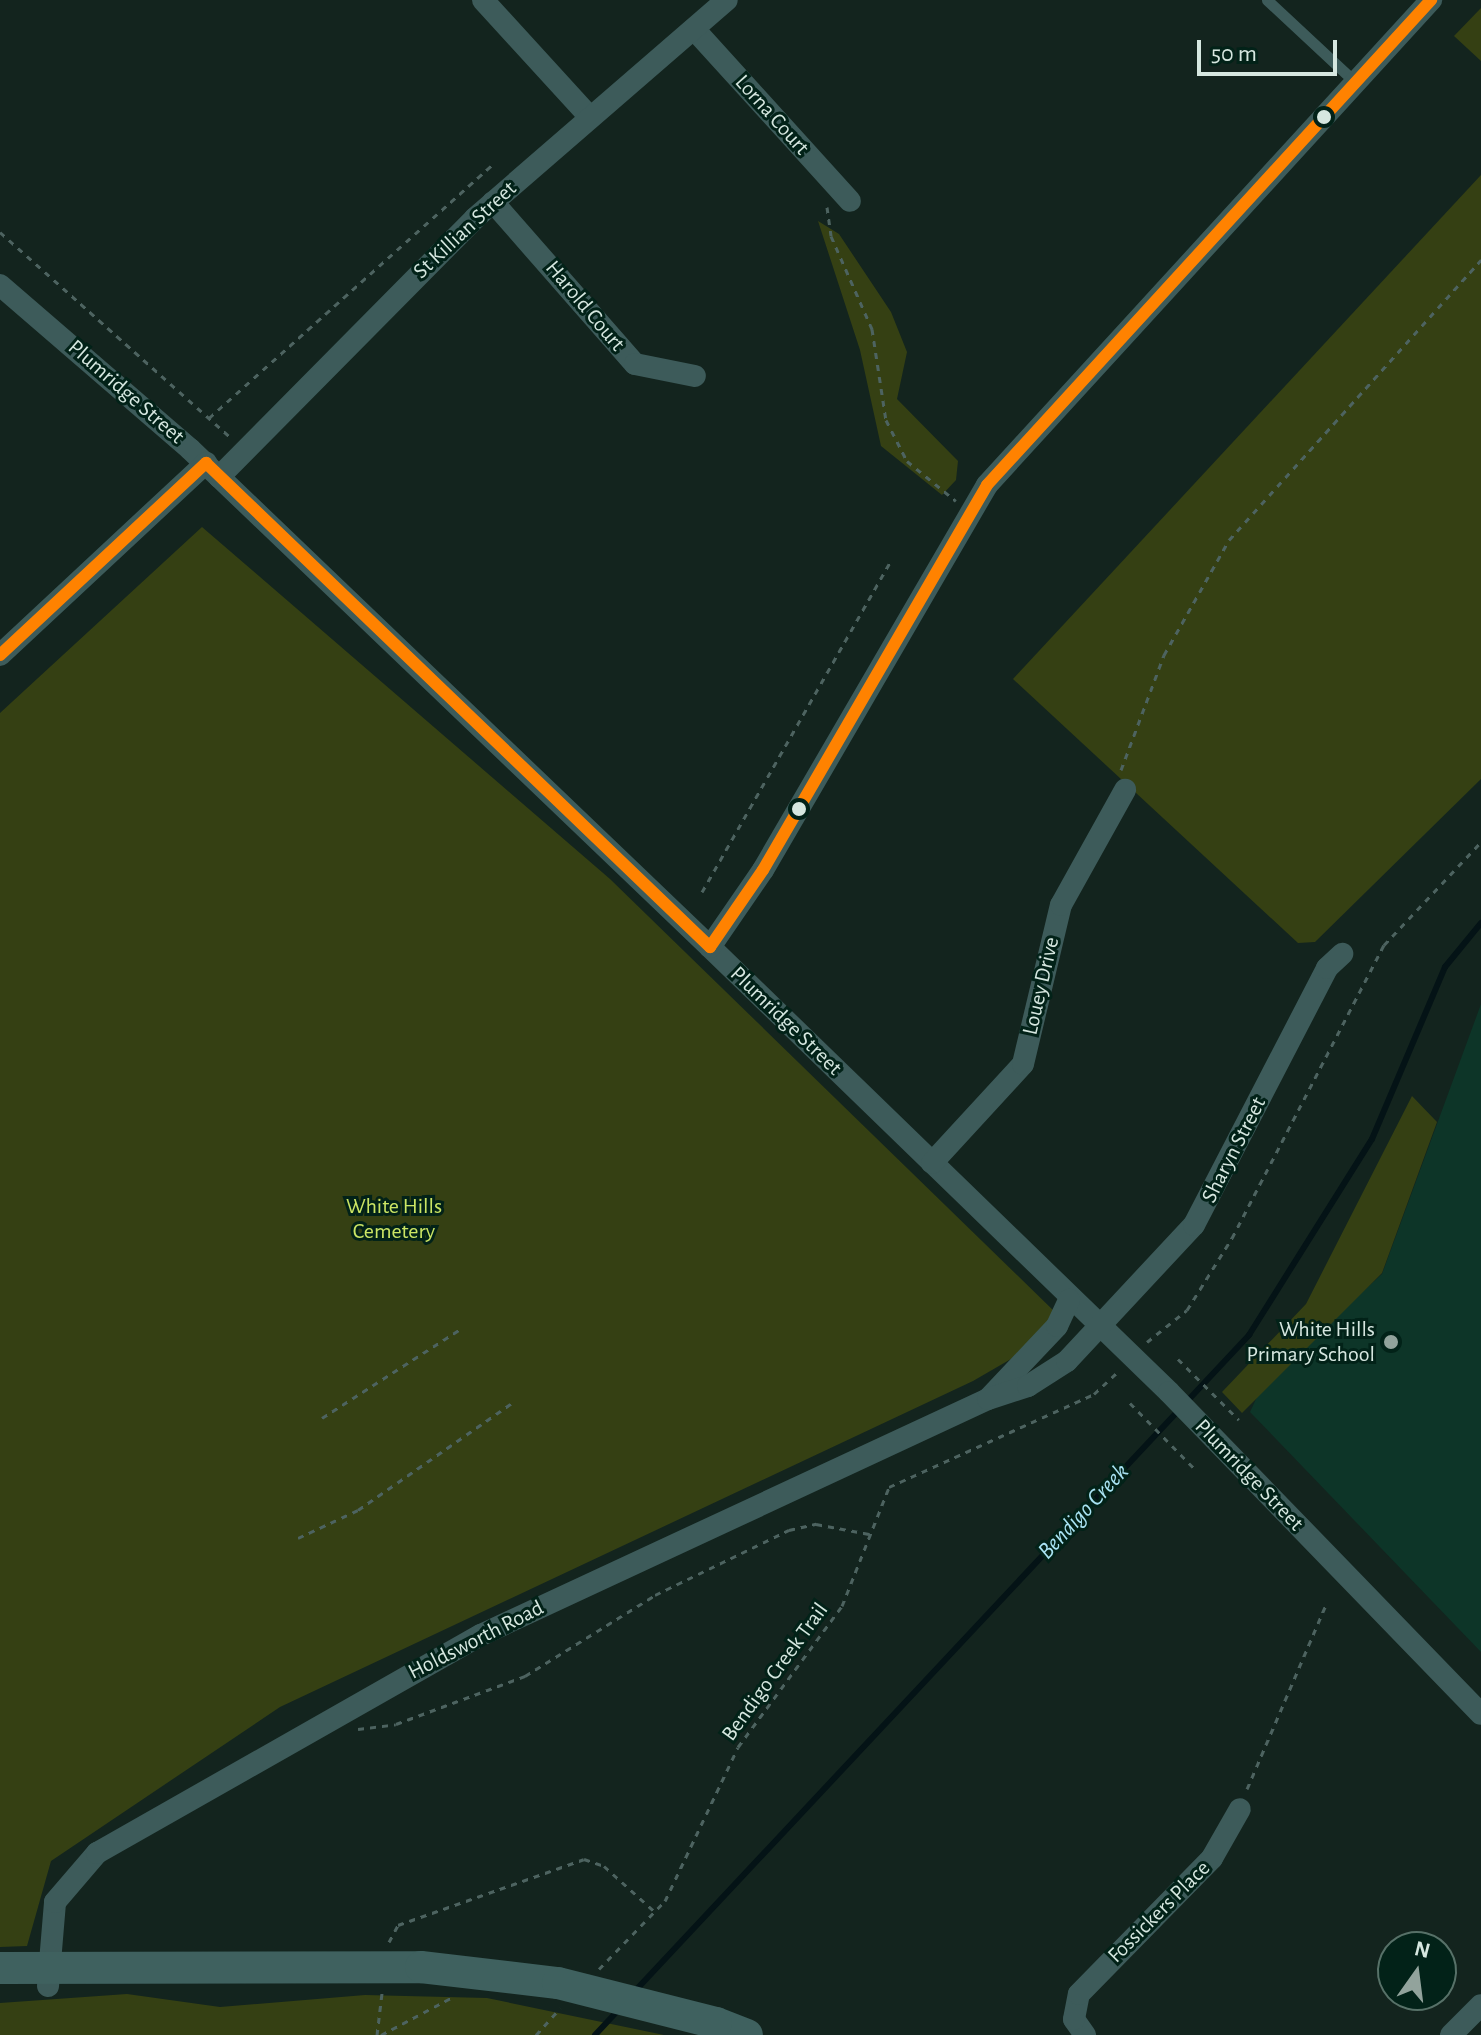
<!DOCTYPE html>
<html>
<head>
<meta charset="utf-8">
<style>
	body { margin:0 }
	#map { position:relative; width:1481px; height:2035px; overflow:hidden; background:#13241e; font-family:"Alegreya Sans",sans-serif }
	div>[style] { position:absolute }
	.built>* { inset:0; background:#0d3528 }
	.green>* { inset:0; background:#354013 }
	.stream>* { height:6px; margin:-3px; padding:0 3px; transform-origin:3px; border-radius:3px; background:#041316 }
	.path>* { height:3px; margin-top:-1.5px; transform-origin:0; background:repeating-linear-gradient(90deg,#4d6360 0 6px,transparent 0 12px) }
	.service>* { height:11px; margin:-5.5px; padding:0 5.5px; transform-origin:5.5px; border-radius:5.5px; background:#3d5b5a }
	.minor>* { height:22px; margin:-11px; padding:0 11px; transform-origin:11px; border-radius:11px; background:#3d5b5a }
	.secondary>* { height:32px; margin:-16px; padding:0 16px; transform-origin:16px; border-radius:16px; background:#3f615f }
	.secondary-bridge>* { height:32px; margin:-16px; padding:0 16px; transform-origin:16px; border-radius:16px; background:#3f615f }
	.bus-1>* { height:12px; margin:-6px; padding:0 6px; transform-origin:6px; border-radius:6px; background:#ff8200 }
	.dots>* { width:22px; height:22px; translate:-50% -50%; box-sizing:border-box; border:4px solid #022218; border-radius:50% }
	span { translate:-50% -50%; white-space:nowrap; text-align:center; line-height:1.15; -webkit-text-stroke:6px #022218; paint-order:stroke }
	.street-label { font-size:22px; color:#d6e7e0 }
	.park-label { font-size:22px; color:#cbe564 }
	.poi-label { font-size:22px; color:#d6e7e0 }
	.right { translate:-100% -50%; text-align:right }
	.water-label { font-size:24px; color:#a9e3f3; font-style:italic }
	.north { position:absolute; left:1377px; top:1931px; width:80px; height:80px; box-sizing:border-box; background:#022218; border:2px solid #577168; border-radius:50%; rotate:14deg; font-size:22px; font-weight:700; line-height:32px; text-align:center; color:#d6e7e0 }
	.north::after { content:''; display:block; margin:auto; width:28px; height:36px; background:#92a39c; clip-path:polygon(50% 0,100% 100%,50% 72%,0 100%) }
	.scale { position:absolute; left:1197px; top:40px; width:140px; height:36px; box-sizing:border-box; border:4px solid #d6e7e0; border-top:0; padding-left:10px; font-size:24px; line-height:28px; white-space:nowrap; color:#d6e7e0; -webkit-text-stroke:6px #022218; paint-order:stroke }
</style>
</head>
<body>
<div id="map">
	<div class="built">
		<i style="clip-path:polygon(1481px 1004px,1481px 1652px,1250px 1412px,1264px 1382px,1382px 1274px)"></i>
	</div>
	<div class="green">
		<i style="clip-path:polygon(1481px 8px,1481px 61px,1454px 36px)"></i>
		<i style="clip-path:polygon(1481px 175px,1481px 779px,1315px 942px,1298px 943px,1013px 679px)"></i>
		<i style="clip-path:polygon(818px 221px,839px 234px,891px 312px,907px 352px,897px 399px,958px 461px,956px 480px,942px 495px,881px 446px,860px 350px)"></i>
		<i style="clip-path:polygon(202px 527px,610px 879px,1056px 1313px,1011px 1359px,973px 1381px,280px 1707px,51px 1861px,27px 1946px,0 1947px,0 713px)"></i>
		<i style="clip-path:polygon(1412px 1096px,1437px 1122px,1382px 1273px,1242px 1413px,1222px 1392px,1306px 1304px)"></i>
		<i style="clip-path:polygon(127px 1994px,220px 2007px,365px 1995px,487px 1998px,664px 2035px,0 2035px,0 2003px)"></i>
	</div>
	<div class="stream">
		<i style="left:635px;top:1991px;width:899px;rotate:-46.89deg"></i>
		<i style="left:1249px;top:1335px;width:231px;rotate:-57.9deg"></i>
		<i style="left:1372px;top:1139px;width:187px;rotate:-67deg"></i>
		<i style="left:1445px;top:967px;width:57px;rotate:-50.7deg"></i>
		<i style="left:595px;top:2035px;width:37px;rotate:-47deg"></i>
	</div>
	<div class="path">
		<i style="left:827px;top:207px;width:29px;rotate:82deg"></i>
		<i style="left:831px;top:236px;width:102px;rotate:66.2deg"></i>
		<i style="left:872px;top:329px;width:92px;rotate:81.3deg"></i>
		<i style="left:886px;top:420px;width:46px;rotate:62.9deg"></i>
		<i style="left:907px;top:461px;width:63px;rotate:39.2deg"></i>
		<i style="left:0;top:232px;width:308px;rotate:41.7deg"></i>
		<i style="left:209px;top:418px;width:381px;rotate:-41.8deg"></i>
		<i style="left:1121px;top:770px;width:123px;rotate:-69.5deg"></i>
		<i style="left:1164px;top:655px;width:132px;rotate:-60.5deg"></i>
		<i style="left:1229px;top:540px;width:377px;rotate:-48deg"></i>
		<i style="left:702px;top:892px;width:383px;rotate:-60.3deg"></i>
		<i style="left:1147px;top:1342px;width:51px;rotate:-38.7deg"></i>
		<i style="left:1187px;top:1310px;width:85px;rotate:-58deg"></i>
		<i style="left:1232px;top:1238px;width:330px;rotate:-62.6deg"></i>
		<i style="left:1384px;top:945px;width:141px;rotate:-46.7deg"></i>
		<i style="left:1178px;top:1359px;width:86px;rotate:45deg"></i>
		<i style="left:1130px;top:1403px;width:90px;rotate:45.5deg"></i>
		<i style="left:322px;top:1418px;width:166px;rotate:-32.7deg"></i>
		<i style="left:298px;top:1538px;width:66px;rotate:-25deg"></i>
		<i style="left:358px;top:1510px;width:191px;rotate:-34.8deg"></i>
		<i style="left:358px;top:1729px;width:38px;rotate:-7deg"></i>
		<i style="left:396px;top:1724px;width:138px;rotate:-20.4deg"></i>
		<i style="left:525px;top:1676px;width:153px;rotate:-31.9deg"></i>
		<i style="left:655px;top:1595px;width:149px;rotate:-25.9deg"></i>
		<i style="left:789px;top:1530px;width:28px;rotate:-13deg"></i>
		<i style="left:816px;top:1524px;width:54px;rotate:10.7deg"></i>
		<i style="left:1247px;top:1789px;width:200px;rotate:-66.8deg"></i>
		<i style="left:389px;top:1942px;width:19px;rotate:-62deg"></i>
		<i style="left:398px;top:1925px;width:197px;rotate:-19.5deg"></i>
		<i style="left:584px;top:1859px;width:21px;rotate:19deg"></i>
		<i style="left:604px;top:1866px;width:69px;rotate:42deg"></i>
		<i style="left:599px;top:1969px;width:95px;rotate:-45.9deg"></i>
		<i style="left:665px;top:1901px;width:170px;rotate:-64.6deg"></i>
		<i style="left:738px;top:1747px;width:175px;rotate:-53.6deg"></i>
		<i style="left:842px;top:1606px;width:128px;rotate:-68.4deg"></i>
		<i style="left:889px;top:1487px;width:225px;rotate:-24.4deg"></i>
		<i style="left:1094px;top:1394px;width:34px;rotate:-43deg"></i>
		<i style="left:377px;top:2035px;width:42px;rotate:-83.2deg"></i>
		<i style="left:381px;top:2035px;width:79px;rotate:-27.9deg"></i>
		<i style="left:536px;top:2035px;width:36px;rotate:-48deg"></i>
	</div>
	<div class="service">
		<i style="left:1267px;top:0;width:120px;rotate:43deg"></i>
	</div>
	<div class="minor">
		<i style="left:483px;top:0;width:159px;rotate:47.6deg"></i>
		<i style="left:694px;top:29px;width:232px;rotate:47.8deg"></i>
		<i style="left:493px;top:202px;width:215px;rotate:48.8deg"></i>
		<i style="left:635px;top:364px;width:61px;rotate:11.3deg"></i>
		<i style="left:0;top:285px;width:251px;rotate:40.8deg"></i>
		<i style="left:190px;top:449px;width:720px;rotate:43.76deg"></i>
		<i style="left:710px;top:947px;width:639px;rotate:44.11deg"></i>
		<i style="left:1169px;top:1392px;width:448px;rotate:45.9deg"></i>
		<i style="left:219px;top:477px;width:364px;rotate:-45.3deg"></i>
		<i style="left:475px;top:218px;width:333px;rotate:-40.9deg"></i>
		<i style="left:0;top:655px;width:282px;rotate:-43deg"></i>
		<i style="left:710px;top:947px;width:93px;rotate:-55.5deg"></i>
		<i style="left:763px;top:870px;width:445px;rotate:-59.8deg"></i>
		<i style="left:987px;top:485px;width:658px;rotate:-47.53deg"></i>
		<i style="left:932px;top:1163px;width:134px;rotate:-47.4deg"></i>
		<i style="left:1023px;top:1064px;width:163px;rotate:-76.6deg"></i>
		<i style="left:1061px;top:905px;width:132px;rotate:-60.9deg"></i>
		<i style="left:989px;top:1398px;width:99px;rotate:-46.6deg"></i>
		<i style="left:1057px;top:1326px;width:29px;rotate:-65deg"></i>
		<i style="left:48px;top:1986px;width:84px;rotate:-85.2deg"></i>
		<i style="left:55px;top:1902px;width:65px;rotate:-49.4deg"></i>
		<i style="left:97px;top:1853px;width:442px;rotate:-29.6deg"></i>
		<i style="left:481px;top:1635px;width:559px;rotate:-24.96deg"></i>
		<i style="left:988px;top:1399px;width:42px;rotate:-18deg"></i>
		<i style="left:1028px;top:1386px;width:46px;rotate:-32.7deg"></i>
		<i style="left:1067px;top:1361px;width:186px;rotate:-47deg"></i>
		<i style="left:1194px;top:1225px;width:289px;rotate:-62.6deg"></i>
		<i style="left:1327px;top:968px;width:21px;rotate:-43deg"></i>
		<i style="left:1085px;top:2035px;width:19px;rotate:-125deg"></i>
		<i style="left:1074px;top:2019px;width:25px;rotate:-79deg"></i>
		<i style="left:1079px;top:1994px;width:190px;rotate:-45.6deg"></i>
		<i style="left:1212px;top:1858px;width:56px;rotate:-60.3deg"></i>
		<i style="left:1451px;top:2035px;width:42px;rotate:-45deg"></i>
	</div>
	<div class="secondary">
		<i style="left:0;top:1968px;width:421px;rotate:-0.1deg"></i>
		<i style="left:421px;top:1967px;width:138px;rotate:6.7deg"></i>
		<i style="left:716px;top:2023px;width:33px;rotate:21deg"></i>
	</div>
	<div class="secondary-bridge">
		<i style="left:558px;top:1983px;width:163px;rotate:14.2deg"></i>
	</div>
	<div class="bus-1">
		<i style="left:206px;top:463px;width:699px;rotate:43.84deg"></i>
		<i style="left:0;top:655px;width:282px;rotate:-43deg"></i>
		<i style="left:710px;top:947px;width:93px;rotate:-55.5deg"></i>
		<i style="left:763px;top:870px;width:445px;rotate:-59.8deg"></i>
		<i style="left:987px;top:485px;width:658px;rotate:-47.53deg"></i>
	</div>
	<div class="dots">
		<i style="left:1324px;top:117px;background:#d6e7e0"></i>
		<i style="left:799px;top:809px;background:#d6e7e0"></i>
		<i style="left:1391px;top:1342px;background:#92a39c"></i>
	</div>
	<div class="street-label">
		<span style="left:772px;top:115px;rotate:48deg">Lorna Court</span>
		<span style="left:465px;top:230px;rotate:-43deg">St Killian Street</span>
		<span style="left:585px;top:306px;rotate:50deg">Harold Court</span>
		<span style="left:126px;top:392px;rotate:41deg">Plumridge Street</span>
		<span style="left:1041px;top:986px;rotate:-77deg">Louey Drive</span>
		<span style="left:786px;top:1021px;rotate:44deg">Plumridge Street</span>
		<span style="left:1234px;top:1150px;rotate:-63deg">Sharyn Street</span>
		<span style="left:1249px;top:1475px;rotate:46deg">Plumridge Street</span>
		<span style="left:476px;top:1640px;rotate:-27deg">Holdsworth Road</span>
		<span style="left:775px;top:1672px;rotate:-54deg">Bendigo Creek Trail</span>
		<span style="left:1159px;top:1912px;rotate:-45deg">Fossickers Place</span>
	</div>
	<div class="park-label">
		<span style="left:394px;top:1219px">White Hills<br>Cemetery</span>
	</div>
	<div class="poi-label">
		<span class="right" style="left:1375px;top:1342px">White Hills<br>Primary School</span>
	</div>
	<div class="water-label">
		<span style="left:1084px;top:1512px;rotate:-47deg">Bendigo Creek</span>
	</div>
	<div class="north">N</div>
	<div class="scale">50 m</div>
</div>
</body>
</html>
